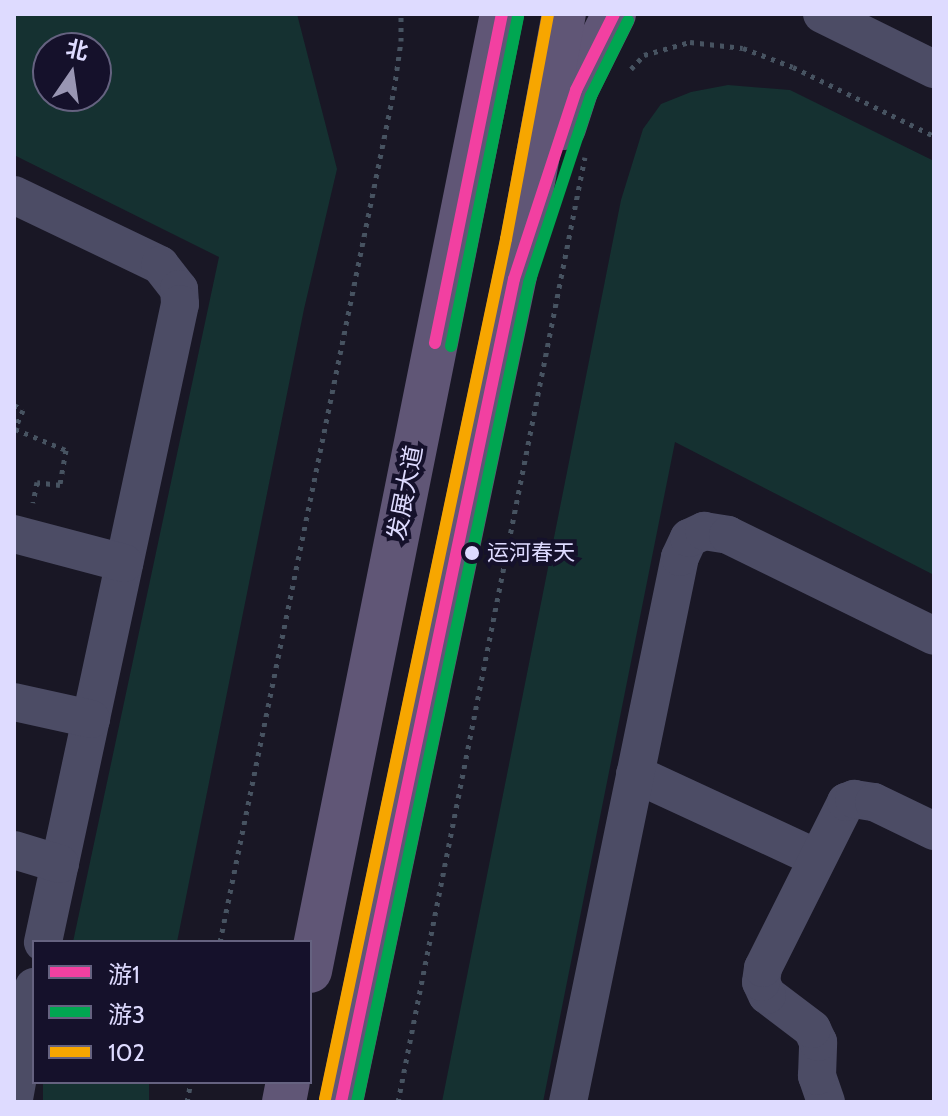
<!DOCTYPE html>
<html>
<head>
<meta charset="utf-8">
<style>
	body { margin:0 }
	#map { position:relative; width:948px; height:1116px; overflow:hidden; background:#191725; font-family:Cabin,"Noto Sans SC",sans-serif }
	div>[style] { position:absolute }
	.green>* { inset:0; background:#153131; transform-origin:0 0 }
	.path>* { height:5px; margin-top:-2.5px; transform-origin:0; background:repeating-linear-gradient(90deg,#475361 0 4px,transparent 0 10px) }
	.minor>* { height:38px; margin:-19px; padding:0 19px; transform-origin:19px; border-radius:19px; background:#4c4c65 }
	.major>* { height:44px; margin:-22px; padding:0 22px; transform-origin:22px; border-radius:22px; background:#605676 }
	.bus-1>* { height:12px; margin:-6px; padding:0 6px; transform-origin:6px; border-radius:6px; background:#f240a1 }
	.bus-2>* { height:12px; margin:-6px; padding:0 6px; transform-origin:6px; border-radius:6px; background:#00a651 }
	.bus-3>* { height:12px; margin:-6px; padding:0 6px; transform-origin:6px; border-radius:6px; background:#f7a600 }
	.dots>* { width:22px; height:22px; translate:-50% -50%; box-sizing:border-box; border:4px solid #15112b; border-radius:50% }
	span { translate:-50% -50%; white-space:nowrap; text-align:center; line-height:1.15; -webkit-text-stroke:8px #15112b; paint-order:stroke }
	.bus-label { font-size:22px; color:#dedbff }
	.left { translate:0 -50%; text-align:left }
	.street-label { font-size:24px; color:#dedbff }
	.frame { position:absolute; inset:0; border:16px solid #dedbff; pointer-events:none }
	.legend { position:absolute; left:32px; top:940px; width:280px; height:144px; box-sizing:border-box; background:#15112b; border:2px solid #656280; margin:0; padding:10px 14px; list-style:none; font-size:24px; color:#dedbff }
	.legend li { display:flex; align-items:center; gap:16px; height:40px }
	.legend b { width:40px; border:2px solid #656280 }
	.north { position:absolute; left:32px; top:32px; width:80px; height:80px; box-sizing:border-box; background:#15112b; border:2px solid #656280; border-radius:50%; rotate:13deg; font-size:22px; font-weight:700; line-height:32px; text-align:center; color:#dedbff }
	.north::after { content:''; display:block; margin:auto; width:28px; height:36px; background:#9996b3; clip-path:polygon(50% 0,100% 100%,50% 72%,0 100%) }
</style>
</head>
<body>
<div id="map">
	<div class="green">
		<i style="clip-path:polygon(evenodd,14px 14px,297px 14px,337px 169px,304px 309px,177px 942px,73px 942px,219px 257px,14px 155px,14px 14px,48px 48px,96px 48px,96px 96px,48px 96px,48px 48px)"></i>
		<i style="clip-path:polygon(728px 85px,790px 90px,934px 161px,934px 575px,675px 442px,543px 1102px,442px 1102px,621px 200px,643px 129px,661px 104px,691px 92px)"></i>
		<i style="left:43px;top:1082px;width:106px;height:20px"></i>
	</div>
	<div class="path">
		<i style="left:631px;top:69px;width:19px;rotate:-47deg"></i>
		<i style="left:644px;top:55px;width:48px;rotate:-15.8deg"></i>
		<i style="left:690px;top:42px;width:53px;rotate:6.5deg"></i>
		<i style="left:743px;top:48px;width:53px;rotate:20.8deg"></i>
		<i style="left:793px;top:67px;width:157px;rotate:26.1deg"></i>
		<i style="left:14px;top:405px;width:10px;rotate:29deg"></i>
		<i style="left:23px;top:410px;width:21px;rotate:113deg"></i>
		<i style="left:15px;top:429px;width:55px;rotate:22.4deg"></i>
		<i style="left:66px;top:450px;width:36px;rotate:100deg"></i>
		<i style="left:60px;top:485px;width:23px;rotate:-173deg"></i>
		<i style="left:37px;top:482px;width:21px;rotate:101deg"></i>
		<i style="left:220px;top:942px;width:870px;rotate:-78.46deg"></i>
		<i style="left:394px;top:90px;width:49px;rotate:-81.9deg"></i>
		<i style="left:401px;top:41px;width:27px;rotate:-90deg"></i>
		<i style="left:187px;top:1102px;width:20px;rotate:-79deg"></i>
		<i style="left:398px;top:1102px;width:963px;rotate:-78.81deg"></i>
	</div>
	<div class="minor">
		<i style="left:822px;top:14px;width:125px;rotate:26.2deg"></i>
		<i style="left:14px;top:195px;width:162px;rotate:25.6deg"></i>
		<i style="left:160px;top:265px;width:31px;rotate:52deg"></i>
		<i style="left:179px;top:289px;width:15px;rotate:86deg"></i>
		<i style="left:180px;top:304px;width:653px;rotate:102.12deg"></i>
		<i style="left:14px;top:534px;width:114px;rotate:14.8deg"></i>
		<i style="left:14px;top:702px;width:79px;rotate:12.4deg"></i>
		<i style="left:635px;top:774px;width:200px;rotate:24.8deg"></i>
		<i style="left:14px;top:850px;width:48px;rotate:16.9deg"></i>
		<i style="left:14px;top:1099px;width:114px;rotate:-79.9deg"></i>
		<i style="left:568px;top:1102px;width:556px;rotate:-78.39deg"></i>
		<i style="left:680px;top:557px;width:21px;rotate:-65deg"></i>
		<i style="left:689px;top:538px;width:17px;rotate:-25deg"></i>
		<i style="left:704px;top:531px;width:24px;rotate:9deg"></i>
		<i style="left:728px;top:535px;width:229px;rotate:26.1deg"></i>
		<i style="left:826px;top:1102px;width:28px;rotate:-109deg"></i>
		<i style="left:817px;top:1076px;width:34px;rotate:-88deg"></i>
		<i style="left:818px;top:1042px;width:14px;rotate:-115deg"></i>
		<i style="left:812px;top:1029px;width:56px;rotate:-142.9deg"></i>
		<i style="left:767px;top:995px;width:14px;rotate:-115deg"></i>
		<i style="left:761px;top:982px;width:14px;rotate:-82deg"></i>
		<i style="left:763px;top:968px;width:186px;rotate:-63.4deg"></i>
		<i style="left:846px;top:802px;width:9px;rotate:-21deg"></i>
		<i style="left:854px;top:799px;width:20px;rotate:9deg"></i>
		<i style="left:874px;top:802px;width:67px;rotate:25.8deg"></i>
	</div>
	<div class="major">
		<i style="left:564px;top:128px;width:40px;rotate:-72deg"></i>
		<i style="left:576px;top:90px;width:85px;rotate:-63.4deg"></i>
		<i style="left:310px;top:971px;width:976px;rotate:-78.66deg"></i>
		<i style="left:284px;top:1102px;width:20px;rotate:-79deg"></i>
		<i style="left:341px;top:1102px;width:879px;rotate:-78.11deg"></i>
		<i style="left:522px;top:242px;width:232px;rotate:-79.6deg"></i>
	</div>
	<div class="bus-1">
		<i style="left:435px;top:343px;width:336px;rotate:-78.5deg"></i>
		<i style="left:341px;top:1102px;width:841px;rotate:-78.13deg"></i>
		<i style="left:514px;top:279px;width:199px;rotate:-71.8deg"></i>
		<i style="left:576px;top:90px;width:85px;rotate:-63.4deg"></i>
	</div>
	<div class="bus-2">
		<i style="left:451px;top:346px;width:336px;rotate:-78.5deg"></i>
		<i style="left:357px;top:1102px;width:837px;rotate:-78.14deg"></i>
		<i style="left:529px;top:283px;width:197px;rotate:-71.7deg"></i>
		<i style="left:591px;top:96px;width:84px;rotate:-63.7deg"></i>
	</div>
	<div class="bus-3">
		<i style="left:325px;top:1099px;width:879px;rotate:-78.11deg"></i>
		<i style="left:506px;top:239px;width:229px;rotate:-79.4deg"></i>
	</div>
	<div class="dots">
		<i style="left:472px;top:553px;background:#dedbff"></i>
	</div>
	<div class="bus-label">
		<span class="left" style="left:487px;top:553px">运河春天</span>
	</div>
	<div class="street-label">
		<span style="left:405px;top:493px;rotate:-79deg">发展大道</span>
	</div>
	<div class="frame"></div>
	<ul class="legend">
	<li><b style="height:10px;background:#f240a1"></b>游1</li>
	<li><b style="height:10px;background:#00a651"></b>游3</li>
	<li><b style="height:10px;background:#f7a600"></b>102</li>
	</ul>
	<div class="north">北</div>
</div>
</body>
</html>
